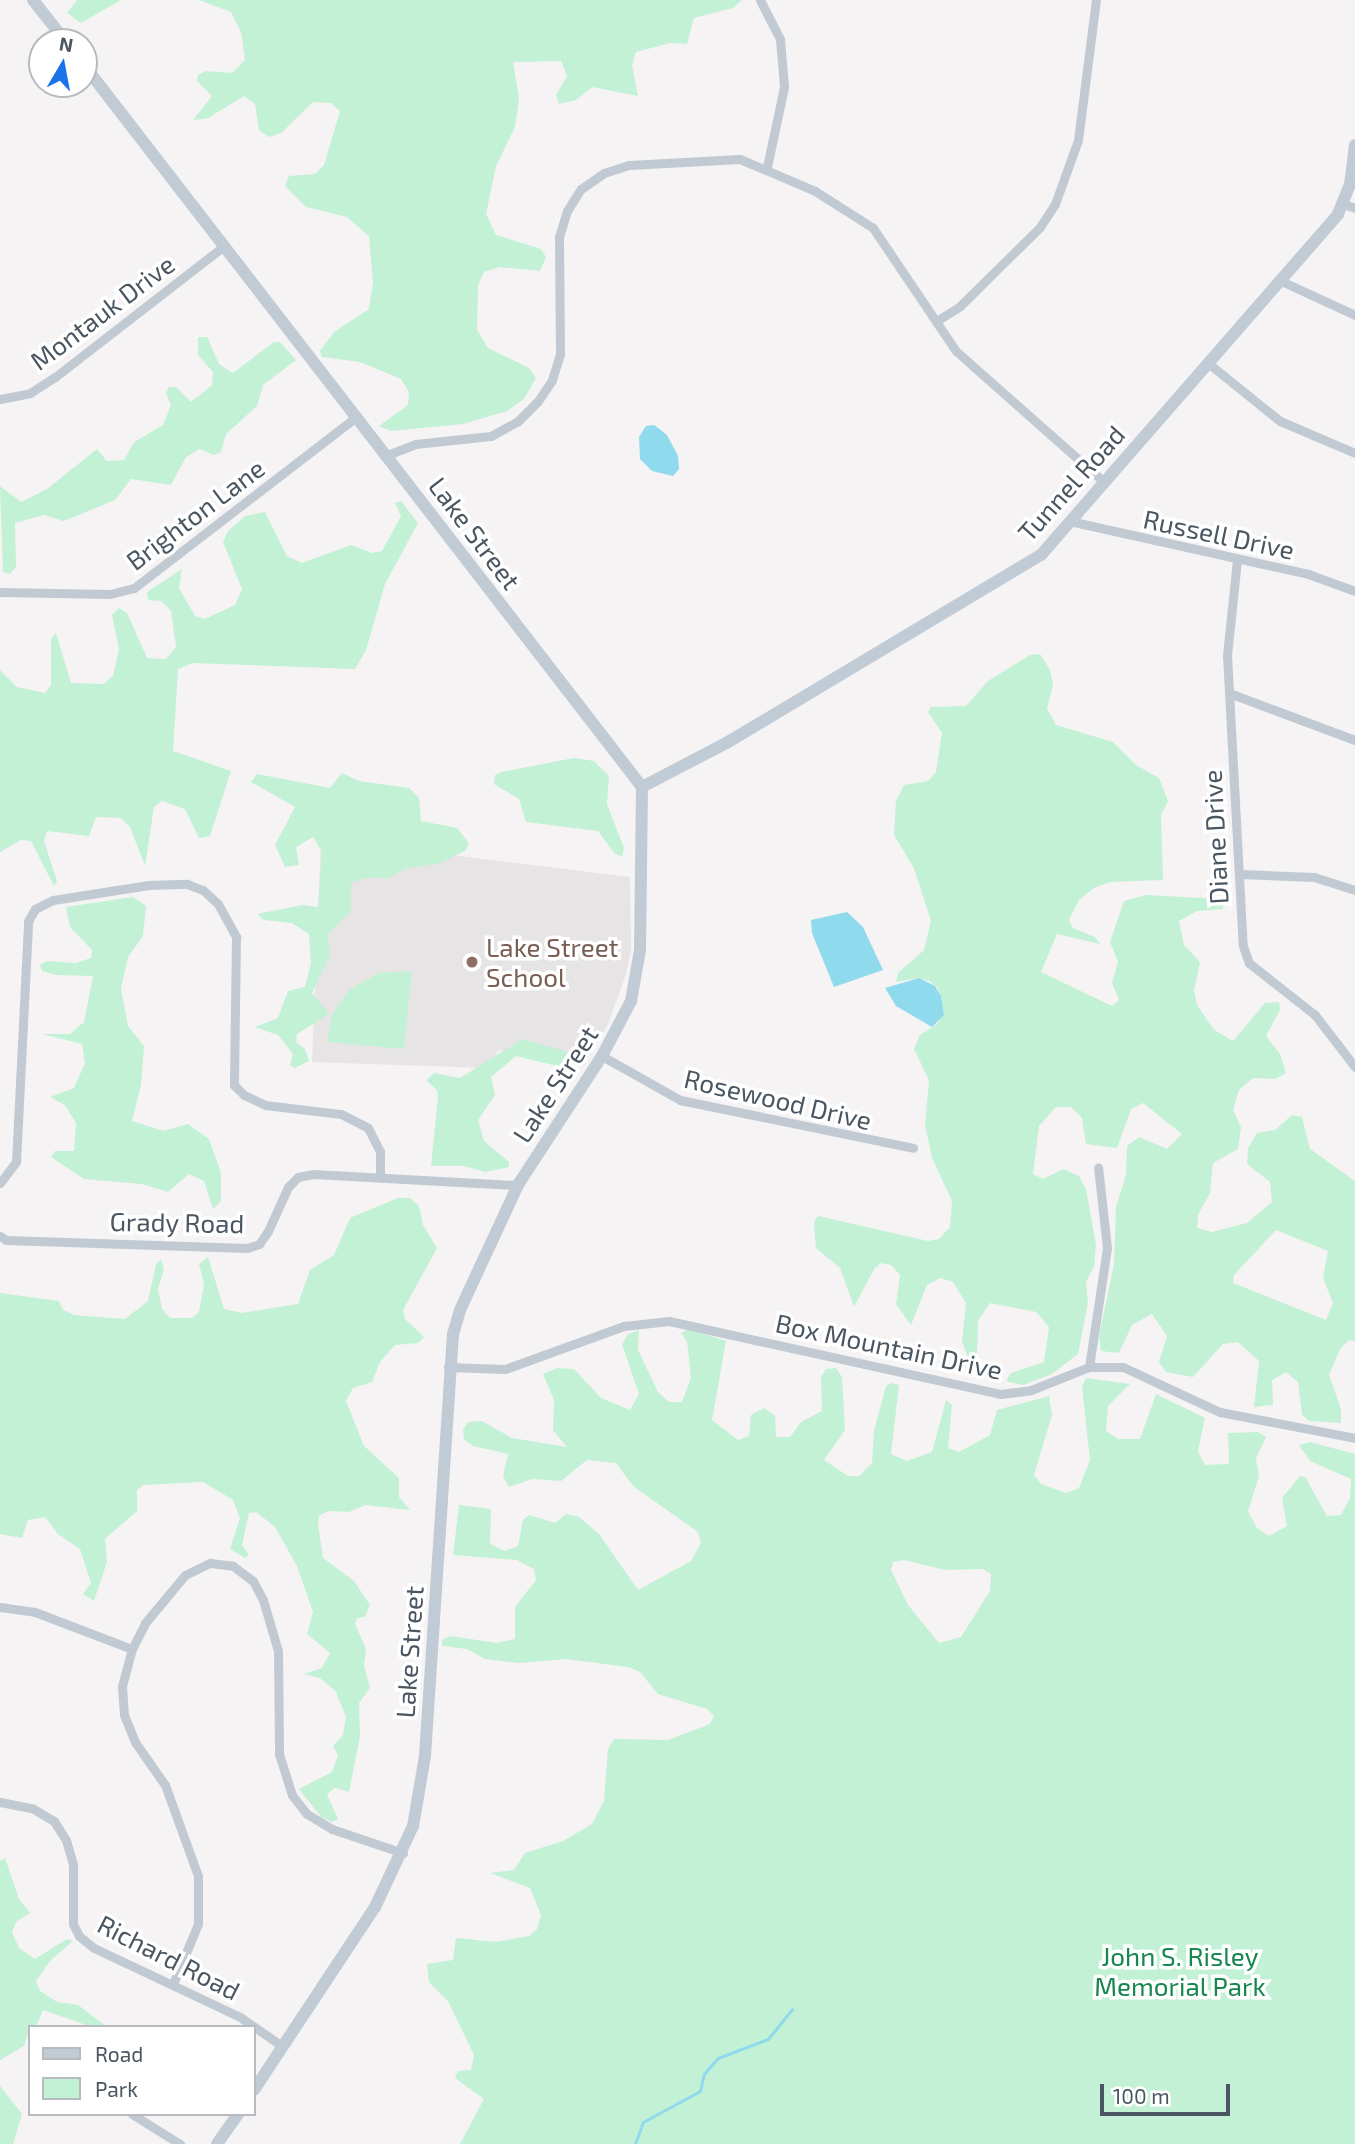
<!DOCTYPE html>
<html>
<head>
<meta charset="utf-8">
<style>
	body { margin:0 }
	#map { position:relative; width:1355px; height:2144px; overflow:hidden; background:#f5f3f3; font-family:"Exo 2",sans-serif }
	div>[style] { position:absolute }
	.education>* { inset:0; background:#e6e4e5 }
	.green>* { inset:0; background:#c3f1d5 }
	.water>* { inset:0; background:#90daee }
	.stream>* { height:2.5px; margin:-1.25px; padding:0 1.25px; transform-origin:1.25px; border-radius:1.25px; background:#90daee }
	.street>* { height:9px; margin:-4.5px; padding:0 4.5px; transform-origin:4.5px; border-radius:4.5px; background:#c1cad2 }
	.secondary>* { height:12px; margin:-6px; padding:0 6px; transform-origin:6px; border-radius:6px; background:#c1cbd6 }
	.dots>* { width:19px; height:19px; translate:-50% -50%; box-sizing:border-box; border:4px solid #fff; border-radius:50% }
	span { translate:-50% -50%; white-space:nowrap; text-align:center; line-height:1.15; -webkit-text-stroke:7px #fff; paint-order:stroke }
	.street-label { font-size:26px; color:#4a5661 }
	.education-label { font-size:26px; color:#785e54 }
	.left { translate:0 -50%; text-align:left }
	.park-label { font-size:26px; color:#17864f }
	.legend { position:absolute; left:28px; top:2025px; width:228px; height:91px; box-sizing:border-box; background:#fff; border:2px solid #b7bbc0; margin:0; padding:9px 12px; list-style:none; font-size:21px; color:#4a5661 }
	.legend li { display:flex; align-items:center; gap:14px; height:35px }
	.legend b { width:35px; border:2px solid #b7bbc0 }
	.north { position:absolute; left:28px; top:28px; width:70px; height:70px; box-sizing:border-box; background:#fff; border:2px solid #b7bbc0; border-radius:50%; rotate:10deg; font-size:19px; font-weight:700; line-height:28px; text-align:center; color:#4a5661 }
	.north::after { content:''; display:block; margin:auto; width:24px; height:32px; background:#1a73e8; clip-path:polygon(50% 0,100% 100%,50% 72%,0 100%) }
	.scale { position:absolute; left:1100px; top:2084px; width:130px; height:32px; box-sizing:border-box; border:4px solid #4a5661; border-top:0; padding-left:9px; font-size:21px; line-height:24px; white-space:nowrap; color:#4a5661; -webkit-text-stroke:5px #fff; paint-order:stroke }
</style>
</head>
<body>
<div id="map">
	<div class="education">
		<i style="clip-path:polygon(321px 839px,630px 877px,631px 949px,626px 974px,608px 1024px,584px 1066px,498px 1050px,489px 1068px,312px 1062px)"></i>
	</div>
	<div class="green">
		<i style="clip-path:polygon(77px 0,121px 0,81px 23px,67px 13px)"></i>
		<i style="clip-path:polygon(199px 0,742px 0,733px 8px,694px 18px,687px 44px,670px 43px,636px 52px,632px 65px,638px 96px,592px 87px,576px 100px,559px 104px,556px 95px,567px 76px,561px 61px,513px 62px,519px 98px,515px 127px,496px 166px,486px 214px,496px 235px,541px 249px,546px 257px,540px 271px,500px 267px,484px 272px,478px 285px,477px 330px,488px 348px,529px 368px,536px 378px,524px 399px,507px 411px,463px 424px,391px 431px,379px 426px,408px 405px,409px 392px,401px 379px,360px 362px,322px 357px,320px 351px,334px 332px,369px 309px,373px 282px,369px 236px,347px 217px,306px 207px,285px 186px,289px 176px,315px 174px,324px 165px,340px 111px,331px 103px,313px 102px,281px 133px,269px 137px,259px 130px,255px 104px,244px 96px,208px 118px,193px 120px,212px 96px,197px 81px,198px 75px,206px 71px,232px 73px,245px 60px,241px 32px,231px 12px)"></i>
		<i style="clip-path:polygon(198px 337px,207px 337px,219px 364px,233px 373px,274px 342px,280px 342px,296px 360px,263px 385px,257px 406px,226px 434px,221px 452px,214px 455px,200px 449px,186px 457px,171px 485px,131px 479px,115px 500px,74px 517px,63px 521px,44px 515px,15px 523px,16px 567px,10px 574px,3px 572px,0 486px,21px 502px,47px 489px,97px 449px,107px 461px,124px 460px,134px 442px,163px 425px,171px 405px,166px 393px,169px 387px,176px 387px,191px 402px,212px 385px,213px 372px,198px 355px)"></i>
		<i style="clip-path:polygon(401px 501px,418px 523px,385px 584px,366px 650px,355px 669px,192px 663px,178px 669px,173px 751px,231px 771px,210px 836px,199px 838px,185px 809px,162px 801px,154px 807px,145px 866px,130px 827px,121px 818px,96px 817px,89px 836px,47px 831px,44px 841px,57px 881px,54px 886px,31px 841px,21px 840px,0 852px,0 670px,17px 687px,45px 693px,51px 685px,51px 639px,56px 633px,71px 683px,104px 684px,113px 676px,119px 649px,112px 615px,119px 608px,127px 613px,147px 658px,166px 659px,176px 647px,171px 611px,161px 601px,148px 600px,147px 592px,182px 569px,179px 588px,195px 616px,205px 619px,235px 605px,242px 589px,223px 542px,228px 531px,245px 516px,265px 512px,287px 556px,302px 563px,351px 545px,372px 553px,382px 551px,401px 516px,395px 503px)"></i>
		<i style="clip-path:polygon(evenodd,1040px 654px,1050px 670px,1053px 685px,1047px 708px,1056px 725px,1113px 742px,1136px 765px,1159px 778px,1168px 801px,1161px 815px,1163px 880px,1110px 882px,1094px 888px,1079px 900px,1069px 920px,1073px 928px,1095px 937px,1100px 944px,1057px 934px,1041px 972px,1112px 1006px,1119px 1000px,1112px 983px,1118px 962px,1110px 942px,1124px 901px,1146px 895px,1222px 899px,1223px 909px,1197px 911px,1179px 921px,1184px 945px,1200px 962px,1194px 991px,1197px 1005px,1214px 1030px,1233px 1041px,1265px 1003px,1279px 1002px,1280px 1010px,1266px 1036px,1280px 1054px,1286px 1073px,1275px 1079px,1253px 1078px,1239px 1090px,1233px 1110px,1241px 1127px,1238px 1149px,1213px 1163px,1210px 1193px,1198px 1215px,1197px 1228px,1212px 1232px,1247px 1223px,1272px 1202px,1270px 1182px,1247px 1164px,1248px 1148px,1257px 1133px,1275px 1130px,1292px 1115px,1302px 1117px,1310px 1149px,1355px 1181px,1355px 1341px,1349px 1340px,1340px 1349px,1329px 1375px,1341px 1409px,1341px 1423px,1309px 1421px,1302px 1415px,1298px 1382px,1286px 1372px,1272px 1380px,1273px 1405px,1254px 1407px,1259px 1361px,1238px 1342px,1223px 1344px,1193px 1377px,1166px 1372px,1159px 1362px,1167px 1336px,1152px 1314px,1132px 1325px,1119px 1353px,1101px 1351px,1099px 1336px,1114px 1264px,1116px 1207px,1126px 1175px,1127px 1146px,1139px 1137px,1167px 1149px,1182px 1134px,1143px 1103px,1131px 1109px,1117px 1148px,1086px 1144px,1082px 1118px,1071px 1107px,1056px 1107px,1039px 1126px,1033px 1174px,1043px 1179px,1063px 1169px,1079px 1176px,1086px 1189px,1096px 1245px,1094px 1266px,1086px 1282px,1088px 1303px,1078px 1354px,1052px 1374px,1023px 1385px,1006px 1381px,1011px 1373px,1044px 1362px,1049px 1327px,1036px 1312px,990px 1303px,978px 1321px,977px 1359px,969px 1360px,962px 1341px,966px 1303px,953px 1282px,940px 1278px,927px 1285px,911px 1325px,896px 1304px,900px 1275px,891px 1265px,881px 1263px,874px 1269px,854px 1307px,840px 1268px,816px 1248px,814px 1223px,818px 1216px,928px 1241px,939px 1239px,950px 1227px,952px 1201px,932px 1158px,925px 1125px,929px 1080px,914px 1049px,920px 1035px,937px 1024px,944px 1013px,938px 988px,929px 981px,918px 978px,896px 982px,898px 973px,924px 950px,931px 921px,914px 868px,894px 835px,896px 801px,904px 785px,928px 781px,936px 772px,942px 733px,928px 712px,931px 707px,966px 706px,988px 681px,1030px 655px,1040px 654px,1276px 1230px,1328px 1251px,1323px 1278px,1333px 1303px,1326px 1320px,1233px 1283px,1234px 1275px,1276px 1230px)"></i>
		<i style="clip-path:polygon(574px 758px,594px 761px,609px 776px,607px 804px,624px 848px,622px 857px,614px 853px,598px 831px,526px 822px,519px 799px,494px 784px,495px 775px,501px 772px)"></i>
		<i style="clip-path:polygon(342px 773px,359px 781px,409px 788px,419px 798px,421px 821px,457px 828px,469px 843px,465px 851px,440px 863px,405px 869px,389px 878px,366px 878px,351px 883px,351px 912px,328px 934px,330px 955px,312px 993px,329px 1014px,297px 1034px,296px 1042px,305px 1049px,309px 1061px,295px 1068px,290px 1065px,293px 1054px,278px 1035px,255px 1027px,278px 1018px,288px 991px,305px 987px,311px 963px,309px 934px,292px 923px,264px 920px,257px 914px,303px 905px,318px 907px,322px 852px,313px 837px,296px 847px,299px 865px,285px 867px,275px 845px,295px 807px,251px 782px,257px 774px,330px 788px)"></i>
		<i style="clip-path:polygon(133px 897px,146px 906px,143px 936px,128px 957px,121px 989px,128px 1026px,144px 1046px,141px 1085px,132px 1121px,163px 1131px,188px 1124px,209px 1139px,221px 1173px,221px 1201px,213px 1209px,204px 1181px,189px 1174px,168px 1192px,142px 1184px,84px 1179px,51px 1157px,55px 1151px,74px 1151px,76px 1123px,65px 1105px,50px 1097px,74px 1088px,85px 1063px,82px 1044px,42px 1034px,70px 1034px,84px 1022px,93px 976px,57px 975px,42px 971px,40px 965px,47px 961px,76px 963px,91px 958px,92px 950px,70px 927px,66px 907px)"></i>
		<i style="clip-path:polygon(412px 971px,404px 1049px,327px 1042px,332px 1015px,349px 990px,379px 973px)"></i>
		<i style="clip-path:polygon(523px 1039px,581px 1056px,585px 1062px,570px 1069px,516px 1056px,491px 1077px,495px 1095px,478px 1120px,484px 1141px,509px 1162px,509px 1167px,485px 1172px,464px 1166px,431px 1166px,438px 1097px,437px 1090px,426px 1080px,434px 1073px,460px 1078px)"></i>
		<i style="clip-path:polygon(398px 1198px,410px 1198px,419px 1206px,423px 1225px,437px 1248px,403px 1310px,405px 1319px,424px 1337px,418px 1343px,395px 1345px,380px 1362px,372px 1382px,353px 1388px,346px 1401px,364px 1446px,399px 1478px,399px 1497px,410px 1510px,365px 1505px,349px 1512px,328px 1511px,319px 1516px,318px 1524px,323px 1558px,354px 1581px,370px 1605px,365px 1617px,357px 1618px,355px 1624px,366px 1649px,364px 1665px,370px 1688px,359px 1703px,360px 1736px,349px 1792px,335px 1788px,327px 1794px,338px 1819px,332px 1822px,321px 1817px,299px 1789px,332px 1772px,338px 1755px,333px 1746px,343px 1735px,346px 1717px,336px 1692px,320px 1678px,304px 1674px,322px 1668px,330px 1653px,307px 1634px,313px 1612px,297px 1566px,275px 1527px,256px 1512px,249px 1513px,242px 1545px,249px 1555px,245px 1558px,230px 1549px,240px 1518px,233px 1500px,203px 1482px,143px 1485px,137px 1490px,137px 1511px,105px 1539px,107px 1562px,94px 1601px,83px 1594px,91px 1583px,80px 1549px,58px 1534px,45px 1517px,28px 1520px,22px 1538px,0 1534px,0 1293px,59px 1301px,63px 1310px,74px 1315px,125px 1319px,148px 1301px,156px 1264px,161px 1260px,164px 1269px,158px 1289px,162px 1309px,170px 1318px,192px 1318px,199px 1312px,204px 1284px,199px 1264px,208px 1257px,224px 1309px,242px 1313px,298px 1304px,310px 1270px,334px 1255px,350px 1218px)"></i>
		<i style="clip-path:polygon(evenodd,689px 1329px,726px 1341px,712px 1420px,738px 1440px,749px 1436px,751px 1415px,764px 1408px,775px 1416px,776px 1437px,790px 1437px,801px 1422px,822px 1411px,821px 1377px,826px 1369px,836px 1368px,842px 1377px,845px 1430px,824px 1460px,848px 1476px,859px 1476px,872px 1463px,874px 1431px,886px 1386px,891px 1383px,899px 1385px,891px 1454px,907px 1461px,932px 1452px,946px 1400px,952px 1405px,948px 1448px,959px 1452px,990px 1435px,997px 1410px,1049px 1396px,1052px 1415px,1034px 1475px,1041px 1484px,1066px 1493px,1079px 1488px,1090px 1460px,1082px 1387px,1086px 1378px,1130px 1384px,1108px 1406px,1106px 1431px,1118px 1439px,1140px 1439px,1156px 1394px,1205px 1418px,1198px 1451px,1205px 1465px,1229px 1464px,1228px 1433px,1258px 1432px,1266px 1437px,1256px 1458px,1259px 1476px,1248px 1511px,1257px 1528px,1269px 1536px,1287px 1526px,1282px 1498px,1300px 1476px,1305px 1477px,1327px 1516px,1341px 1515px,1350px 1498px,1351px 1479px,1310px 1461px,1299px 1445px,1310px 1442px,1355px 1454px,1355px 2144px,460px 2144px,484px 2099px,455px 2078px,458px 2071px,471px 2070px,474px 2055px,448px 2001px,429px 1982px,427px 1964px,453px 1960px,456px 1938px,496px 1942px,529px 1936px,537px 1929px,541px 1915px,530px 1888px,490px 1873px,514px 1870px,525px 1853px,563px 1841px,592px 1824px,604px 1801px,608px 1749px,614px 1739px,668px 1740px,710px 1724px,714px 1716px,707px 1709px,658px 1694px,640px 1672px,628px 1667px,566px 1659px,519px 1663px,485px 1659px,467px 1649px,442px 1646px,442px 1640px,450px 1636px,497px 1643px,515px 1639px,515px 1607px,536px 1580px,534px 1569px,517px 1560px,453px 1555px,459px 1505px,491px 1509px,490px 1544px,505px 1551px,518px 1546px,523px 1520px,529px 1515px,555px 1523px,566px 1514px,579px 1517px,599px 1534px,638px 1590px,691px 1561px,701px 1543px,698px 1532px,633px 1486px,616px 1463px,587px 1460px,561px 1481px,532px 1479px,509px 1487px,503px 1476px,508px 1454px,473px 1446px,464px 1439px,463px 1430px,468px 1422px,482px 1421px,512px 1438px,567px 1447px,553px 1430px,554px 1400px,543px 1374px,557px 1368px,574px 1369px,601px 1398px,630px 1410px,639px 1394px,622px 1344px,628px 1334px,639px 1330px,638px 1350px,658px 1392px,669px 1402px,682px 1402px,691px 1378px,687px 1341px,681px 1333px,689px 1329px,904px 1560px,945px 1570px,983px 1569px,991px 1574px,990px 1591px,961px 1637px,939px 1643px,908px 1605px,891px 1570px,893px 1562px,904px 1560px)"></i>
		<i style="clip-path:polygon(5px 1858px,19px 1899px,30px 1913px,17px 1921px,12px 1932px,19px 1948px,35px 1959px,67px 1939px,73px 1941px,50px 1961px,36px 1981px,40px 1991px,57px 2002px,78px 2005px,107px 2027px,92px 2027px,43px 2010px,36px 2027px,30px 2027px,24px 2046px,0 2060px,0 1861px)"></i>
		<i style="clip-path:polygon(0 2086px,22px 2114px,13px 2144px,0 2144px)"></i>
	</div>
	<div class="water">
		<i style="clip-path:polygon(654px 425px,667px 435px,678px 456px,679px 469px,673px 476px,652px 471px,640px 459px,639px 437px,646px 426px)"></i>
		<i style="clip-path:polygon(847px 912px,863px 927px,883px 970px,834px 987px,812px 933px,811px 920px)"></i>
		<i style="clip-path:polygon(919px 978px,935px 986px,941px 996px,944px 1015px,932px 1027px,896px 1006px,885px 988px)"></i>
	</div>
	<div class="stream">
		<i style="left:635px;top:2144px;width:23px;rotate:-70deg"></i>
		<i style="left:643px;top:2122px;width:65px;rotate:-28.5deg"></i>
		<i style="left:700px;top:2091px;width:17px;rotate:-77deg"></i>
		<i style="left:704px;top:2074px;width:21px;rotate:-49deg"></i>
		<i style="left:718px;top:2058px;width:53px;rotate:-20.8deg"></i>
		<i style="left:768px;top:2039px;width:38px;rotate:-51deg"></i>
	</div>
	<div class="street">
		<i style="left:760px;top:0;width:44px;rotate:62.9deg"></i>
		<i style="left:780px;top:39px;width:48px;rotate:85.2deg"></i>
		<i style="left:784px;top:87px;width:82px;rotate:102deg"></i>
		<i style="left:1343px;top:204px;width:13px;rotate:18deg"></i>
		<i style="left:1279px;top:280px;width:84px;rotate:24.7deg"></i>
		<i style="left:938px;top:320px;width:26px;rotate:-32deg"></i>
		<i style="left:960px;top:306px;width:112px;rotate:-44.6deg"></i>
		<i style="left:1040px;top:227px;width:27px;rotate:-57deg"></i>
		<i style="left:1055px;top:204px;width:68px;rotate:-70.2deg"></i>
		<i style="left:1078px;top:140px;width:141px;rotate:-82.7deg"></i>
		<i style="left:1208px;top:363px;width:92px;rotate:38.9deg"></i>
		<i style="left:1280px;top:421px;width:82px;rotate:23.1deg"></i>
		<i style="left:0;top:399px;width:31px;rotate:-11deg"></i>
		<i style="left:30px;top:393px;width:30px;rotate:-33deg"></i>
		<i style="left:55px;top:377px;width:214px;rotate:-37.8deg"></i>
		<i style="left:387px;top:455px;width:30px;rotate:-21deg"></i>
		<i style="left:415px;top:444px;width:76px;rotate:-6deg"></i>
		<i style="left:491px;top:436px;width:31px;rotate:-29deg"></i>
		<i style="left:518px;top:421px;width:28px;rotate:-45deg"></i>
		<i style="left:538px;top:401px;width:25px;rotate:-56deg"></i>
		<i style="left:552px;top:380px;width:27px;rotate:-73deg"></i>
		<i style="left:560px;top:354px;width:117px;rotate:-90.5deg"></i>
		<i style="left:559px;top:237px;width:27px;rotate:-73deg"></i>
		<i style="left:567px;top:211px;width:26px;rotate:-58deg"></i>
		<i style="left:581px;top:189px;width:28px;rotate:-35deg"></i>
		<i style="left:604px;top:173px;width:26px;rotate:-18deg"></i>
		<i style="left:629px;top:165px;width:111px;rotate:-3.1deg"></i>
		<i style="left:740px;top:159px;width:82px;rotate:23.1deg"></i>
		<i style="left:815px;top:191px;width:69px;rotate:32.5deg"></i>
		<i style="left:873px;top:228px;width:148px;rotate:56deg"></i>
		<i style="left:956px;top:351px;width:199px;rotate:41.5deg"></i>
		<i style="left:1074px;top:522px;width:240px;rotate:12.5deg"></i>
		<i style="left:1308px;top:574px;width:50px;rotate:19.9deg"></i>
		<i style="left:1237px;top:560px;width:96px;rotate:96deg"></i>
		<i style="left:1227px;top:655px;width:291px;rotate:86.9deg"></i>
		<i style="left:1243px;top:946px;width:18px;rotate:71deg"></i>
		<i style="left:1249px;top:963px;width:84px;rotate:38.2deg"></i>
		<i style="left:1315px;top:1015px;width:66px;rotate:52.4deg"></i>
		<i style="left:0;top:592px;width:110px;rotate:1deg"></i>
		<i style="left:110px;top:594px;width:25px;rotate:-14deg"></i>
		<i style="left:134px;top:588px;width:280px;rotate:-37.6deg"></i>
		<i style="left:1229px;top:693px;width:134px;rotate:20.5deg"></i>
		<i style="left:1240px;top:874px;width:74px;rotate:2.3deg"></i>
		<i style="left:1314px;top:877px;width:43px;rotate:17.6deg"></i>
		<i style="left:602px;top:1056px;width:90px;rotate:29.4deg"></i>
		<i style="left:680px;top:1100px;width:238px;rotate:11.6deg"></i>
		<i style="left:0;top:1183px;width:26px;rotate:-53deg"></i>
		<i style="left:16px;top:1162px;width:241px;rotate:-87.1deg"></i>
		<i style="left:28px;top:921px;width:14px;rotate:-60deg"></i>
		<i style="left:35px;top:909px;width:20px;rotate:-27deg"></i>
		<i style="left:53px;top:900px;width:97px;rotate:-8.9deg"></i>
		<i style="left:149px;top:885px;width:38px;rotate:-2deg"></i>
		<i style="left:187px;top:884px;width:17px;rotate:21deg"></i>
		<i style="left:203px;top:890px;width:21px;rotate:43deg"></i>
		<i style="left:218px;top:904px;width:38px;rotate:61deg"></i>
		<i style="left:236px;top:937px;width:148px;rotate:90.8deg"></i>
		<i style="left:234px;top:1085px;width:14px;rotate:45deg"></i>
		<i style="left:244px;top:1095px;width:23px;rotate:25deg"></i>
		<i style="left:265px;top:1105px;width:77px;rotate:6.8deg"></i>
		<i style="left:341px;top:1114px;width:30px;rotate:27deg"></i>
		<i style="left:368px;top:1128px;width:27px;rotate:63deg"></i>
		<i style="left:380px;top:1152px;width:24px;rotate:90deg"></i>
		<i style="left:0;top:1236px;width:7px;rotate:34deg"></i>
		<i style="left:6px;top:1240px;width:241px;rotate:1.9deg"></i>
		<i style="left:247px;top:1248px;width:13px;rotate:-18deg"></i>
		<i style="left:259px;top:1244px;width:16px;rotate:-55deg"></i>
		<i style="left:268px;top:1231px;width:48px;rotate:-65.6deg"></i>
		<i style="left:288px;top:1187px;width:14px;rotate:-45deg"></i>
		<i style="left:298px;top:1177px;width:15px;rotate:-11deg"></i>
		<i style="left:313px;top:1174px;width:205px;rotate:3.1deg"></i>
		<i style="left:448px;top:1367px;width:57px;rotate:2deg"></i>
		<i style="left:505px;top:1369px;width:127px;rotate:-19.9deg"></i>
		<i style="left:624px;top:1326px;width:45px;rotate:-6.3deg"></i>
		<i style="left:669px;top:1321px;width:339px;rotate:12.4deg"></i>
		<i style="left:1000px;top:1394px;width:31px;rotate:-7deg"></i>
		<i style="left:1031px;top:1390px;width:62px;rotate:-21.6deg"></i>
		<i style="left:1089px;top:1367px;width:34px"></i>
		<i style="left:1123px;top:1367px;width:107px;rotate:24.9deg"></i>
		<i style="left:1220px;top:1412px;width:137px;rotate:10.9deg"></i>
		<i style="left:1089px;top:1367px;width:120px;rotate:-81.4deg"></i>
		<i style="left:1107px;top:1248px;width:81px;rotate:-96.3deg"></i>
		<i style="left:0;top:1607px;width:35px;rotate:8deg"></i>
		<i style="left:35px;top:1612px;width:104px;rotate:20.9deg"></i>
		<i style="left:0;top:1802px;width:33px;rotate:11deg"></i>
		<i style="left:32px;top:1808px;width:26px;rotate:31deg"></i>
		<i style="left:54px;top:1821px;width:22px;rotate:58deg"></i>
		<i style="left:66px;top:1840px;width:26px;rotate:74deg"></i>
		<i style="left:73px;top:1865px;width:59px;rotate:90deg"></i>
		<i style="left:73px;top:1924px;width:13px;rotate:63deg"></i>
		<i style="left:79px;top:1936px;width:19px;rotate:39deg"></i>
		<i style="left:94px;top:1948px;width:161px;rotate:25.3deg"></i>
		<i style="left:240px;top:2017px;width:51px;rotate:34.6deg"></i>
		<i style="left:173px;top:1984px;width:65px;rotate:-67.4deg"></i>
		<i style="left:198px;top:1924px;width:48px;rotate:-90deg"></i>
		<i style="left:198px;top:1876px;width:97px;rotate:-109.9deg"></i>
		<i style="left:165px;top:1785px;width:52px;rotate:-124.9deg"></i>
		<i style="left:135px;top:1742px;width:29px;rotate:-112deg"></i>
		<i style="left:124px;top:1715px;width:29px;rotate:-94deg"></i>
		<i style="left:122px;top:1686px;width:38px;rotate:-75deg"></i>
		<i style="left:132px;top:1649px;width:29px;rotate:-63deg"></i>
		<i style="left:145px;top:1623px;width:62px;rotate:-50.2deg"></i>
		<i style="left:185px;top:1575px;width:28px;rotate:-26deg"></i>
		<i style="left:210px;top:1563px;width:23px;rotate:7deg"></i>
		<i style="left:233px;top:1566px;width:25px;rotate:37deg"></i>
		<i style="left:253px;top:1581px;width:21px;rotate:62deg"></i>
		<i style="left:263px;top:1600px;width:53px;rotate:73.6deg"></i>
		<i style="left:278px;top:1651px;width:103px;rotate:89.4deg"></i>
		<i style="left:279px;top:1754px;width:43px;rotate:72.4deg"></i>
		<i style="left:292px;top:1795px;width:24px;rotate:52deg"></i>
		<i style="left:307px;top:1814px;width:29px;rotate:31deg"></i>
		<i style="left:332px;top:1829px;width:75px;rotate:18.7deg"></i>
		<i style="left:132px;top:2114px;width:57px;rotate:32deg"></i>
	</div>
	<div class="secondary">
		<i style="left:33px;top:0;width:53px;rotate:51.8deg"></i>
		<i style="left:84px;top:65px;width:912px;rotate:52.3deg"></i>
		<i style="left:642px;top:787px;width:163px;rotate:90.7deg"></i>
		<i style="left:640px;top:950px;width:52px;rotate:100deg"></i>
		<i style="left:631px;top:1001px;width:62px;rotate:117.8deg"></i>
		<i style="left:602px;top:1056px;width:154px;rotate:123.1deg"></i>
		<i style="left:518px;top:1185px;width:138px;rotate:114.9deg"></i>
		<i style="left:460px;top:1310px;width:25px;rotate:106deg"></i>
		<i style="left:453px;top:1334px;width:423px;rotate:93.8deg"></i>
		<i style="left:425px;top:1756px;width:71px;rotate:99.7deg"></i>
		<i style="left:413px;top:1826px;width:89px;rotate:115.1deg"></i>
		<i style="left:375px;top:1907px;width:219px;rotate:123.5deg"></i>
		<i style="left:642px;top:787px;width:97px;rotate:-27.6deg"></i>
		<i style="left:728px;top:742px;width:365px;rotate:-30.9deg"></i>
		<i style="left:1041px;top:555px;width:452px;rotate:-48.9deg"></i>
		<i style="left:1338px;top:214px;width:31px;rotate:-68deg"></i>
		<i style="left:1350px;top:185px;width:40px;rotate:-82.9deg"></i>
		<i style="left:217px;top:2144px;width:37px;rotate:-55deg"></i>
	</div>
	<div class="dots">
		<i style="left:472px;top:962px;background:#8d6e63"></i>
	</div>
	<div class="street-label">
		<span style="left:102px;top:312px;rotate:-37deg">Montauk Drive</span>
		<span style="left:1071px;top:483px;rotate:-48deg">Tunnel Road</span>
		<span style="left:195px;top:514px;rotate:-37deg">Brighton Lane</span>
		<span style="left:475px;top:533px;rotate:53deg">Lake Street</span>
		<span style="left:1219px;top:534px;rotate:12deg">Russell Drive</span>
		<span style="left:1215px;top:837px;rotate:-93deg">Diane Drive</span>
		<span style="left:555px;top:1084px;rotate:-57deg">Lake Street</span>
		<span style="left:778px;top:1099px;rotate:13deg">Rosewood Drive</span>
		<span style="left:177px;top:1222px;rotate:1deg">Grady Road</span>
		<span style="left:889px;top:1346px;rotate:12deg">Box Mountain Drive</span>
		<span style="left:409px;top:1652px;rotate:-86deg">Lake Street</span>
		<span style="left:169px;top:1957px;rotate:27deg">Richard Road</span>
	</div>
	<div class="education-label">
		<span class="left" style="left:486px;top:962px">Lake Street<br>School</span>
	</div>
	<div class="park-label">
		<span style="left:1180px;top:1971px">John S. Risley<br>Memorial Park</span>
	</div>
	<ul class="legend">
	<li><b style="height:9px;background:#c1cbd6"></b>Road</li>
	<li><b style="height:19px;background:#c3f1d5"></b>Park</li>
	</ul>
	<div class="north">N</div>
	<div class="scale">100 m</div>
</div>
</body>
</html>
